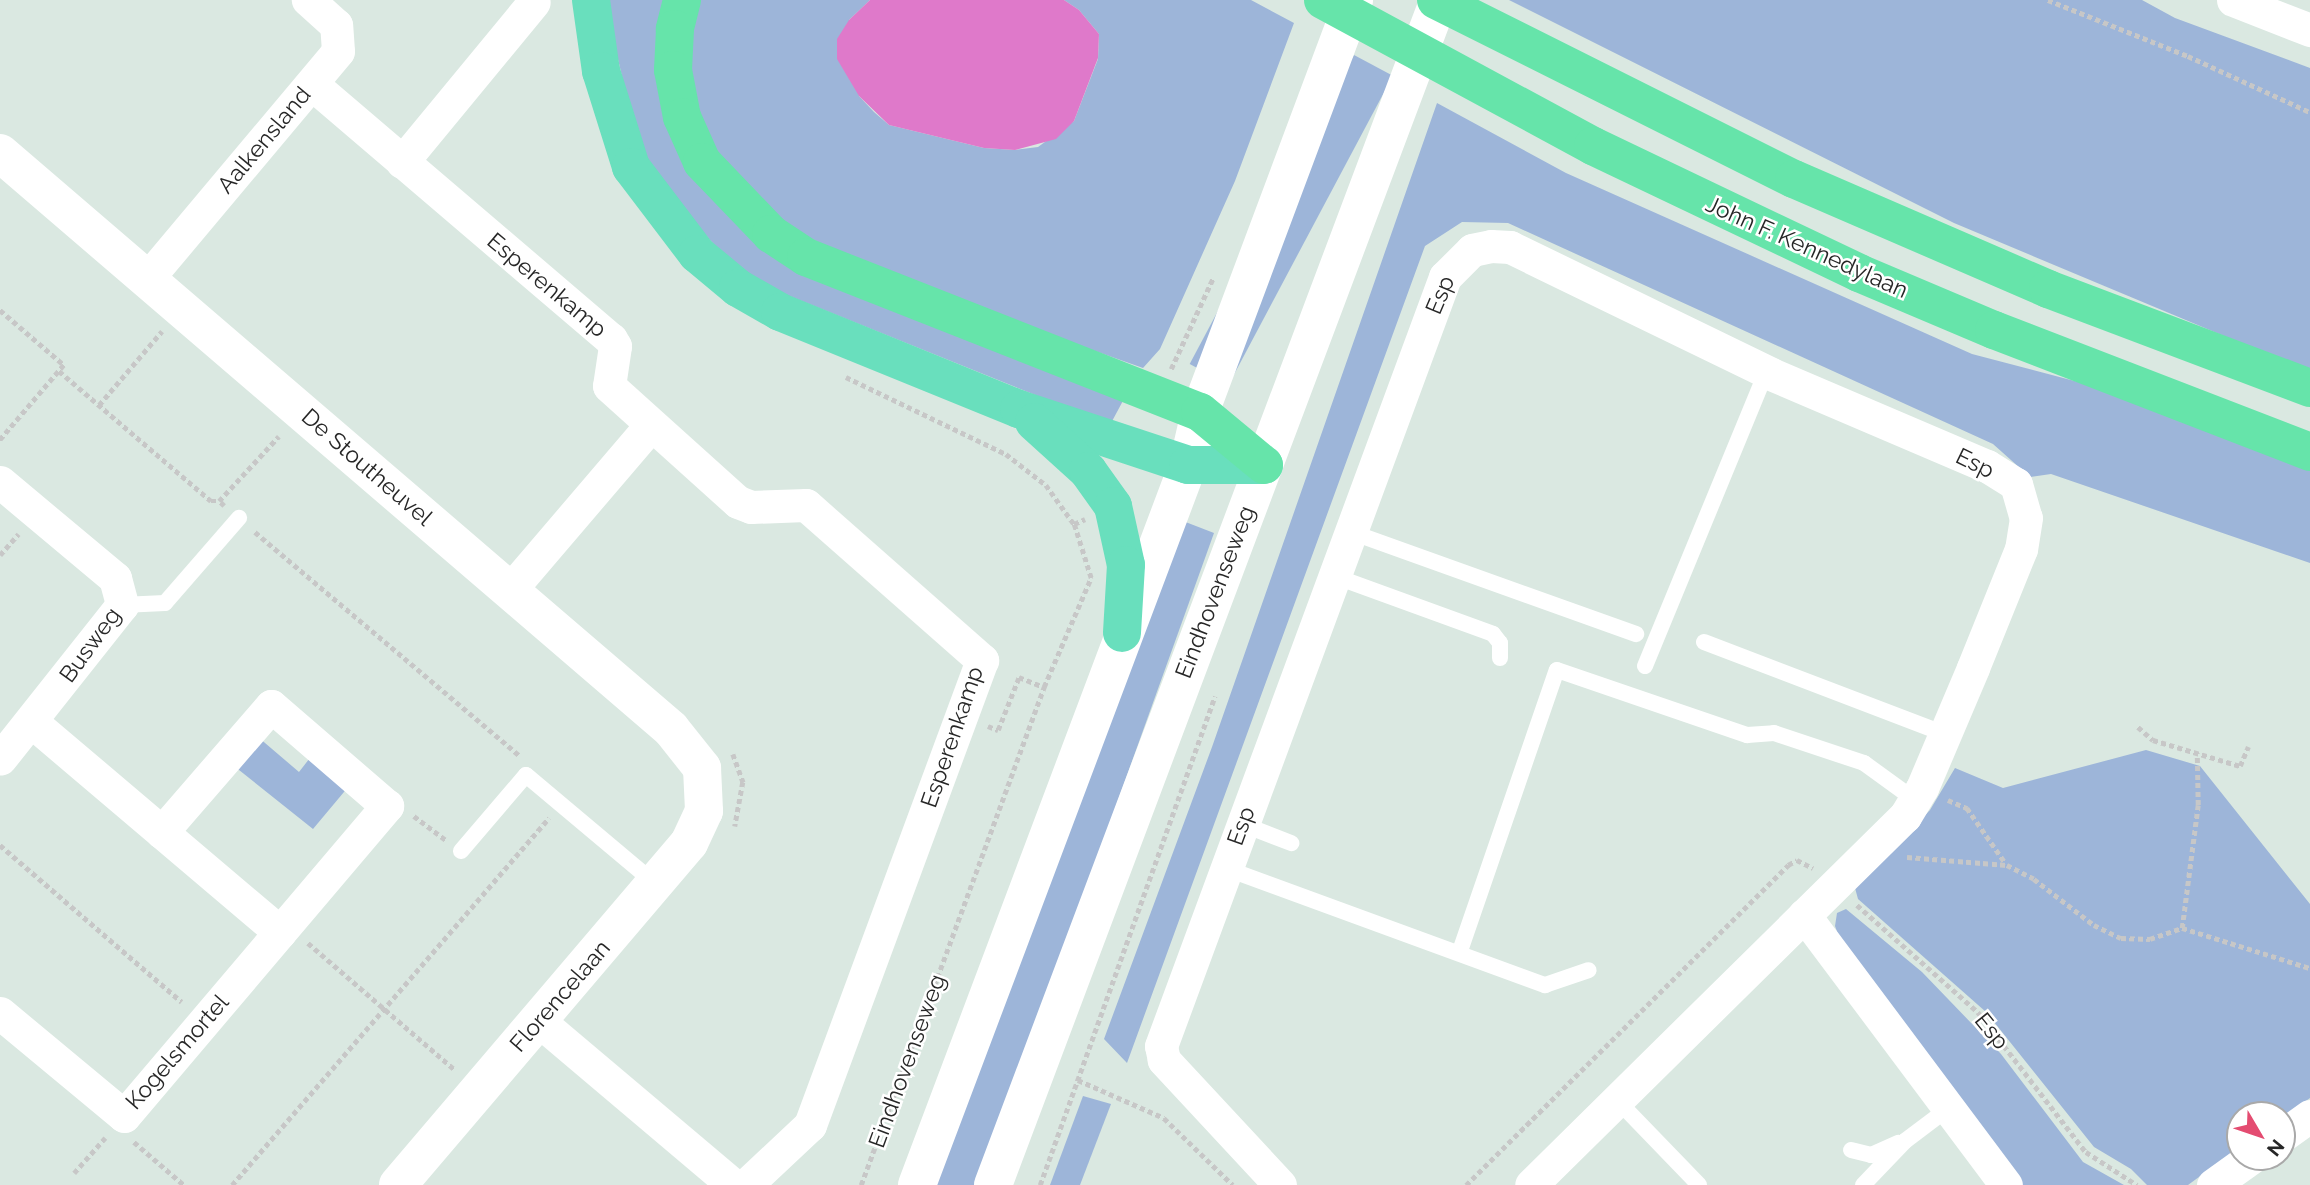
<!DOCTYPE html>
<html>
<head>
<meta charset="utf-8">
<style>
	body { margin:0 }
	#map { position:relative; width:2310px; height:1185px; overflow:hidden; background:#dae8e1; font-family:Raleway,sans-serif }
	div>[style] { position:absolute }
	.green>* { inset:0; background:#9db5d9; transform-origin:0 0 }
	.water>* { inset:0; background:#df79ca }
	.path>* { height:4.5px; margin-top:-2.25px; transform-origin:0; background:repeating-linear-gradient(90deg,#c7c7c7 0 5px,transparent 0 8.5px) }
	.service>* { height:16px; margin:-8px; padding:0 8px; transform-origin:8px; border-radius:8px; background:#fff }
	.minor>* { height:33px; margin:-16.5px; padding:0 16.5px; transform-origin:16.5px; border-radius:16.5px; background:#fff }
	.tertiary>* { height:38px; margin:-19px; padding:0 19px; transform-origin:19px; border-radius:19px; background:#fff }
	.secondary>* { height:38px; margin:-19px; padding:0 19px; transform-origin:19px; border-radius:19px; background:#fff }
	.primary>* { height:38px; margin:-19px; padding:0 19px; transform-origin:19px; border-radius:19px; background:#69dfbd }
	.trunk>* { height:38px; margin:-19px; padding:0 19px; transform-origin:19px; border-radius:19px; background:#66e4aa }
	span { translate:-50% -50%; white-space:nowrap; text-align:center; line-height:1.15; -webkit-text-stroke:5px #fff; paint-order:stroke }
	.street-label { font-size:23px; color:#272727 }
	.north { position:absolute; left:2226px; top:1101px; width:70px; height:70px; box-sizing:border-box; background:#fff; border:2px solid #a9a9a9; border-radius:50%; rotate:129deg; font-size:19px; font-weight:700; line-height:28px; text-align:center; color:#272727 }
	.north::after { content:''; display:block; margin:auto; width:24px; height:32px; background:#e44c71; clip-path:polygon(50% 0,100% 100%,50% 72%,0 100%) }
</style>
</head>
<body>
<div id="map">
	<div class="green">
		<i style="clip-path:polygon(604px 0,672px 0,664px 26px,731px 215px,1125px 397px,1110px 425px,742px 277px,642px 161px)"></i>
		<i style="clip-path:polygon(694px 0,870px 0,849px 20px,859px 96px,874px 112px,889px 125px,984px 148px,1015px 150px,1038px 147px,1074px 121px,1098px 59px,1099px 34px,1079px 10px,1064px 0,1251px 0,1294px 23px,1235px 181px,1160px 349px,1143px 368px,894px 280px,778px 222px,713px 157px,686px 70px)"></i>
		<i style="clip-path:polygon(1509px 0,2142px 0,2175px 18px,2310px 68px,2310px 372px,1954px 223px)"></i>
		<i style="left:1354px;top:55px;width:44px;height:350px;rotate:28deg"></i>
		<i style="clip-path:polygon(1437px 103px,1566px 173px,1972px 354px,2086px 384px,2310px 467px,2310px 563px,2051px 474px,2030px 477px,1993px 444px,1508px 223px,1462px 222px,1425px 246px,1127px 1063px,1104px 1039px,1212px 747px)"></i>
		<i style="clip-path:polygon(1170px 516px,1214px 533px,1117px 803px,978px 1185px,929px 1185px)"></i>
		<i style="clip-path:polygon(258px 737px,299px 772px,313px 754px,349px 786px,313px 829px,234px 766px)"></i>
		<i style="clip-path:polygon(2146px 750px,2200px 766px,2310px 904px,2310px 1098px,2282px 1118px,2240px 1115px,2240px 1147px,2188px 1185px,2147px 1185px,2131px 1169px,2094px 1147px,1986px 1012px,1858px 899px,1855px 888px,1930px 810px,1955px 768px,2003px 788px)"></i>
		<i style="clip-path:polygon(1846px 909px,1922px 972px,2001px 1054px,2083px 1162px,2124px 1185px,2018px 1185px,1843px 948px,1835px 926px,1837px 913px)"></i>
		<i style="clip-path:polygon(1083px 1096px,1111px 1104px,1080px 1185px,1050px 1185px)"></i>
	</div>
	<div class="water">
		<i style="clip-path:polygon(870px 0,1064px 0,1079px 10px,1099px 34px,1098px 58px,1074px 121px,1056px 139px,1015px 150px,984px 148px,889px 125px,859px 96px,837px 59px,837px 39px,849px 20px)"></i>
	</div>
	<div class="path">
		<i style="left:2048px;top:0;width:151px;rotate:21.8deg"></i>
		<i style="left:2188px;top:56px;width:134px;rotate:24.7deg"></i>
		<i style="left:0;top:310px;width:84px;rotate:40.7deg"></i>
		<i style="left:64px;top:365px;width:99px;rotate:130.5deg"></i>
		<i style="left:1171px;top:369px;width:100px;rotate:-65.2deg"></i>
		<i style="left:59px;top:371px;width:200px;rotate:40.5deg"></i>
		<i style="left:211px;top:501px;width:8px"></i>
		<i style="left:846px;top:377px;width:178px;rotate:25.7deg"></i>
		<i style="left:1006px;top:454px;width:51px;rotate:37.8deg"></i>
		<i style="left:1046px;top:485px;width:48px;rotate:54.3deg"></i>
		<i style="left:99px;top:405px;width:97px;rotate:-49.6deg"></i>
		<i style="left:224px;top:506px;width:7px;rotate:-135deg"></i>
		<i style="left:219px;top:501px;width:88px;rotate:-47.3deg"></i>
		<i style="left:255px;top:532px;width:348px;rotate:40.2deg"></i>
		<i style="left:0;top:555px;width:28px;rotate:-49deg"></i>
		<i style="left:988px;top:726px;width:11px;rotate:22deg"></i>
		<i style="left:998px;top:730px;width:57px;rotate:-68.4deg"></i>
		<i style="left:1019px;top:677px;width:27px;rotate:22deg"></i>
		<i style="left:2138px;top:727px;width:20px;rotate:41deg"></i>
		<i style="left:2153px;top:740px;width:91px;rotate:16.6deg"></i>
		<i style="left:2240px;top:766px;width:21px;rotate:-67deg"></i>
		<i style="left:733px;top:754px;width:30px;rotate:70deg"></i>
		<i style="left:743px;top:782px;width:45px;rotate:100.3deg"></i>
		<i style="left:1948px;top:800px;width:21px;rotate:23deg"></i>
		<i style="left:1967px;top:808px;width:68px;rotate:55.1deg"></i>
		<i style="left:414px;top:816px;width:40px;rotate:37deg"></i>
		<i style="left:0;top:845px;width:240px;rotate:40.8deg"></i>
		<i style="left:1907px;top:857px;width:100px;rotate:4.6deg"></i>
		<i style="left:2007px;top:865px;width:30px;rotate:27deg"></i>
		<i style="left:2034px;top:879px;width:76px;rotate:37.5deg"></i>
		<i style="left:2094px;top:925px;width:30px;rotate:26deg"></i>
		<i style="left:2121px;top:938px;width:29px;rotate:2deg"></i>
		<i style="left:2150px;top:939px;width:34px;rotate:-19deg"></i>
		<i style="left:2182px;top:928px;width:134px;rotate:17.4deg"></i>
		<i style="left:1857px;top:905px;width:162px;rotate:41.5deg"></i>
		<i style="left:1978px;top:1012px;width:177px;rotate:52.4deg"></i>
		<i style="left:2086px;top:1152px;width:61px;rotate:32.9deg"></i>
		<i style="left:2182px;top:928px;width:124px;rotate:-82.6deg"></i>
		<i style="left:2198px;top:805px;width:52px;rotate:-91.1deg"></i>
		<i style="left:308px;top:943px;width:194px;rotate:40.8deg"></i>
		<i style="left:1078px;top:1080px;width:94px;rotate:23.8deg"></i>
		<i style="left:1164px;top:1118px;width:96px;rotate:44.2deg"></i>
		<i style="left:134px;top:1142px;width:66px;rotate:40.7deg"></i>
		<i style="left:74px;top:1173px;width:47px;rotate:-48.5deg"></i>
		<i style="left:232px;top:1185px;width:485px;rotate:-49.2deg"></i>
		<i style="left:861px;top:1185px;width:531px;rotate:-69.82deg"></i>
		<i style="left:1044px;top:687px;width:119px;rotate:-66.7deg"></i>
		<i style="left:1091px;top:578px;width:57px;rotate:-107.5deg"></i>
		<i style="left:1074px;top:524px;width:12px;rotate:-24deg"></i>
		<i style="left:1040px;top:1185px;width:519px;rotate:-70.31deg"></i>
		<i style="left:1466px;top:1185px;width:454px;rotate:-44.8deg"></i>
		<i style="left:1788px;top:865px;width:10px;rotate:-29deg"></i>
		<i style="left:1797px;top:860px;width:18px;rotate:27deg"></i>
	</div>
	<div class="service">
		<i style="left:1351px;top:532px;width:303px;rotate:19.7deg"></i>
		<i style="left:1334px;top:576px;width:169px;rotate:20deg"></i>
		<i style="left:1493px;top:634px;width:11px;rotate:52deg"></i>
		<i style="left:1500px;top:643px;width:15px;rotate:90deg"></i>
		<i style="left:122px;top:605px;width:43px;rotate:-2.7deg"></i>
		<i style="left:165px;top:603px;width:113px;rotate:-49deg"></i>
		<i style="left:1704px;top:642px;width:258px;rotate:20.9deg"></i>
		<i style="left:1645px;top:666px;width:318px;rotate:-67.6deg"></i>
		<i style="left:1242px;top:824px;width:53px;rotate:21.2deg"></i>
		<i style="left:461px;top:851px;width:100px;rotate:-49.5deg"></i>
		<i style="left:526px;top:775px;width:170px;rotate:40deg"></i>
		<i style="left:1225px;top:868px;width:341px;rotate:20.1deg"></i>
		<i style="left:1545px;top:985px;width:46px;rotate:-18.8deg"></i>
		<i style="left:1460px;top:951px;width:297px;rotate:-71deg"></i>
		<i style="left:1557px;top:670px;width:201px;rotate:18.9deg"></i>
		<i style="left:1747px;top:735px;width:27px;rotate:-4deg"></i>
		<i style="left:1774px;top:733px;width:95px;rotate:18.4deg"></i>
		<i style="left:1864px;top:763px;width:63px;rotate:36deg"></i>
		<i style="left:1617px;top:1100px;width:118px;rotate:46deg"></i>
		<i style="left:1851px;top:1150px;width:21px;rotate:14deg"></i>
		<i style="left:1871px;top:1155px;width:30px;rotate:-24deg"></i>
		<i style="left:1863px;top:1185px;width:61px;rotate:-46.3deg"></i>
		<i style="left:1905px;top:1141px;width:55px;rotate:-36.9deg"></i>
	</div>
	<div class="minor">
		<i style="left:2233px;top:0;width:83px;rotate:21.3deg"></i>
		<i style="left:312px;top:84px;width:393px;rotate:40.5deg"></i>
		<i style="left:611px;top:339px;width:8px;rotate:60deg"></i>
		<i style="left:615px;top:346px;width:40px;rotate:98.5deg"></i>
		<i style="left:609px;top:386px;width:173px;rotate:42deg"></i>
		<i style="left:738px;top:502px;width:14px;rotate:21deg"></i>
		<i style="left:751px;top:507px;width:55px;rotate:-2.1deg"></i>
		<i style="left:806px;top:505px;width:235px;rotate:41.4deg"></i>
		<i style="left:982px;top:660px;width:496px;rotate:110.3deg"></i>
		<i style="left:810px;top:1125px;width:88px;rotate:136.8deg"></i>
		<i style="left:402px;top:162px;width:207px;rotate:-50.5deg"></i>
		<i style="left:147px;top:279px;width:297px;rotate:-50deg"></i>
		<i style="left:338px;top:51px;width:26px;rotate:-94deg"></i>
		<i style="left:336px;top:25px;width:38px;rotate:-138deg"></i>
		<i style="left:0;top:482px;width:150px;rotate:39.9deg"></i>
		<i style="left:115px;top:578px;width:28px;rotate:75deg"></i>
		<i style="left:122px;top:605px;width:196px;rotate:128.4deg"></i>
		<i style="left:510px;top:590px;width:217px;rotate:-49.5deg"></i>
		<i style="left:32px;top:722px;width:325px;rotate:40.3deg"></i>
		<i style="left:1804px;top:915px;width:337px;rotate:53.2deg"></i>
		<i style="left:0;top:1013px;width:161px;rotate:39.7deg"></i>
		<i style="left:124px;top:1116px;width:407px;rotate:-49.7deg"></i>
		<i style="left:387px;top:806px;width:153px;rotate:-139.2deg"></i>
		<i style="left:271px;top:706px;width:167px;rotate:130.9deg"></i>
		<i style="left:539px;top:1021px;width:254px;rotate:40.2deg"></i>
		<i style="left:2282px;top:1136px;width:34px;rotate:-36deg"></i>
		<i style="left:1280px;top:1185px;width:171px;rotate:-132.9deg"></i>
		<i style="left:1164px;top:1060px;width:14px;rotate:-102deg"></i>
		<i style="left:1161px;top:1046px;width:820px;rotate:-69.73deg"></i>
		<i style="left:1445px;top:277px;width:38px;rotate:-45deg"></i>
		<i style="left:1472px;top:250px;width:19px;rotate:-12deg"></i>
		<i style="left:1491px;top:246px;width:19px;rotate:3deg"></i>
		<i style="left:1510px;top:247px;width:290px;rotate:25.9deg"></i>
		<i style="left:1771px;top:374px;width:235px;rotate:23.1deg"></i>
		<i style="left:1987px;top:466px;width:34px;rotate:32deg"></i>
		<i style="left:2016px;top:484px;width:35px;rotate:74deg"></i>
		<i style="left:2026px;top:518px;width:31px;rotate:99deg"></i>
		<i style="left:2021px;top:549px;width:128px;rotate:112deg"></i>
		<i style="left:1973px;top:668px;width:130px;rotate:113deg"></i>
		<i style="left:1922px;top:788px;width:33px;rotate:121deg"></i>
		<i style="left:1905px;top:816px;width:525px;rotate:135.39deg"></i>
		<i style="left:2213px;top:1185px;width:48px;rotate:-35.7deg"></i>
	</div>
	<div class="tertiary">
		<i style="left:0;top:153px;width:884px;rotate:40.64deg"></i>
		<i style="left:671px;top:729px;width:50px;rotate:51.5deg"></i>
		<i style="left:702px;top:768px;width:43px;rotate:87.3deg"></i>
		<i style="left:704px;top:811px;width:35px;rotate:115deg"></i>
		<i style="left:689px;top:843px;width:449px;rotate:130.4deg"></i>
	</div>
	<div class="secondary">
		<i style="left:917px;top:1185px;width:769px;rotate:-69.37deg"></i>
		<i style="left:1188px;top:465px;width:54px;rotate:-77.2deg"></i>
		<i style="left:1200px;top:412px;width:440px;rotate:-69.5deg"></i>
		<i style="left:993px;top:1185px;width:1266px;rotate:-69.38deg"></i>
	</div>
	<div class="primary">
		<i style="left:591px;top:0;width:72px;rotate:82deg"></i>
		<i style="left:601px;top:71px;width:101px;rotate:72.6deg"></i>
		<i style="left:631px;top:167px;width:109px;rotate:52.8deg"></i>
		<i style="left:697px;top:254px;width:53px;rotate:39.7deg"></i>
		<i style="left:738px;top:288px;width:48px;rotate:29.7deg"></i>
		<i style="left:780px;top:312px;width:258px;rotate:22.1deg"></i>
		<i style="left:1019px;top:409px;width:178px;rotate:18.3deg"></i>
		<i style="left:1188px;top:465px;width:76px"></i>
		<i style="left:1034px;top:422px;width:73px;rotate:42.2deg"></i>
		<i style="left:1088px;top:471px;width:43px;rotate:54.5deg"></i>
		<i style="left:1113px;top:506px;width:60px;rotate:77.6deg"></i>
		<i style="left:1126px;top:565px;width:68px;rotate:93.4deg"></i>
	</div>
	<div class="trunk">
		<i style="left:682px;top:0;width:30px;rotate:104deg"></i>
		<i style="left:675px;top:29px;width:41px;rotate:92.8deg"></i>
		<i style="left:673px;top:70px;width:48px;rotate:79.2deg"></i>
		<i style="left:682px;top:117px;width:49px;rotate:66deg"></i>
		<i style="left:702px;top:162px;width:100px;rotate:46.2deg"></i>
		<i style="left:771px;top:234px;width:42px;rotate:33.3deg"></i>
		<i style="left:806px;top:257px;width:423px;rotate:21.5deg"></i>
		<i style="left:1200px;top:412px;width:83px;rotate:39.6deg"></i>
		<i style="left:1323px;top:0;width:307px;rotate:28.4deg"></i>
		<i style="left:1593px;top:146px;width:295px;rotate:25.5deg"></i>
		<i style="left:1859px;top:273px;width:147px;rotate:22.9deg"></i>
		<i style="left:1994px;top:330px;width:339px;rotate:21.1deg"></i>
		<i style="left:1436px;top:0;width:400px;rotate:26.6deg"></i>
		<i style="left:1794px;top:179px;width:277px;rotate:23.4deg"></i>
		<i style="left:2048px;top:289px;width:280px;rotate:20.7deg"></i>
	</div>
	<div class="street-label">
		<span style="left:264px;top:140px;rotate:-50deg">Aalkensland</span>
		<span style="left:1807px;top:247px;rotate:24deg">John F. Kennedylaan</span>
		<span style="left:547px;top:285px;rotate:40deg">Esperenkamp</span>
		<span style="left:1440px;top:295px;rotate:-67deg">Esp</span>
		<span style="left:1975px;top:463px;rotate:26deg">Esp</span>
		<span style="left:367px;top:467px;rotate:41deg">De Stoutheuvel</span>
		<span style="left:1215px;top:592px;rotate:-69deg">Eindhovenseweg</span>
		<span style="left:90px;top:645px;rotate:-54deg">Busweg</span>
		<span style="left:952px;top:737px;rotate:-71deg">Esperenkamp</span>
		<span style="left:1241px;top:826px;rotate:-70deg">Esp</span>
		<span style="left:560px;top:996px;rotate:-49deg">Florencelaan</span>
		<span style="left:1992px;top:1031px;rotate:51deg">Esp</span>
		<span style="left:177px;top:1052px;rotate:-49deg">Kogelsmortel</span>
		<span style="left:907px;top:1061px;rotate:-70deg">Eindhovenseweg</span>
	</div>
	<div class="north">N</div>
</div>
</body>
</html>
